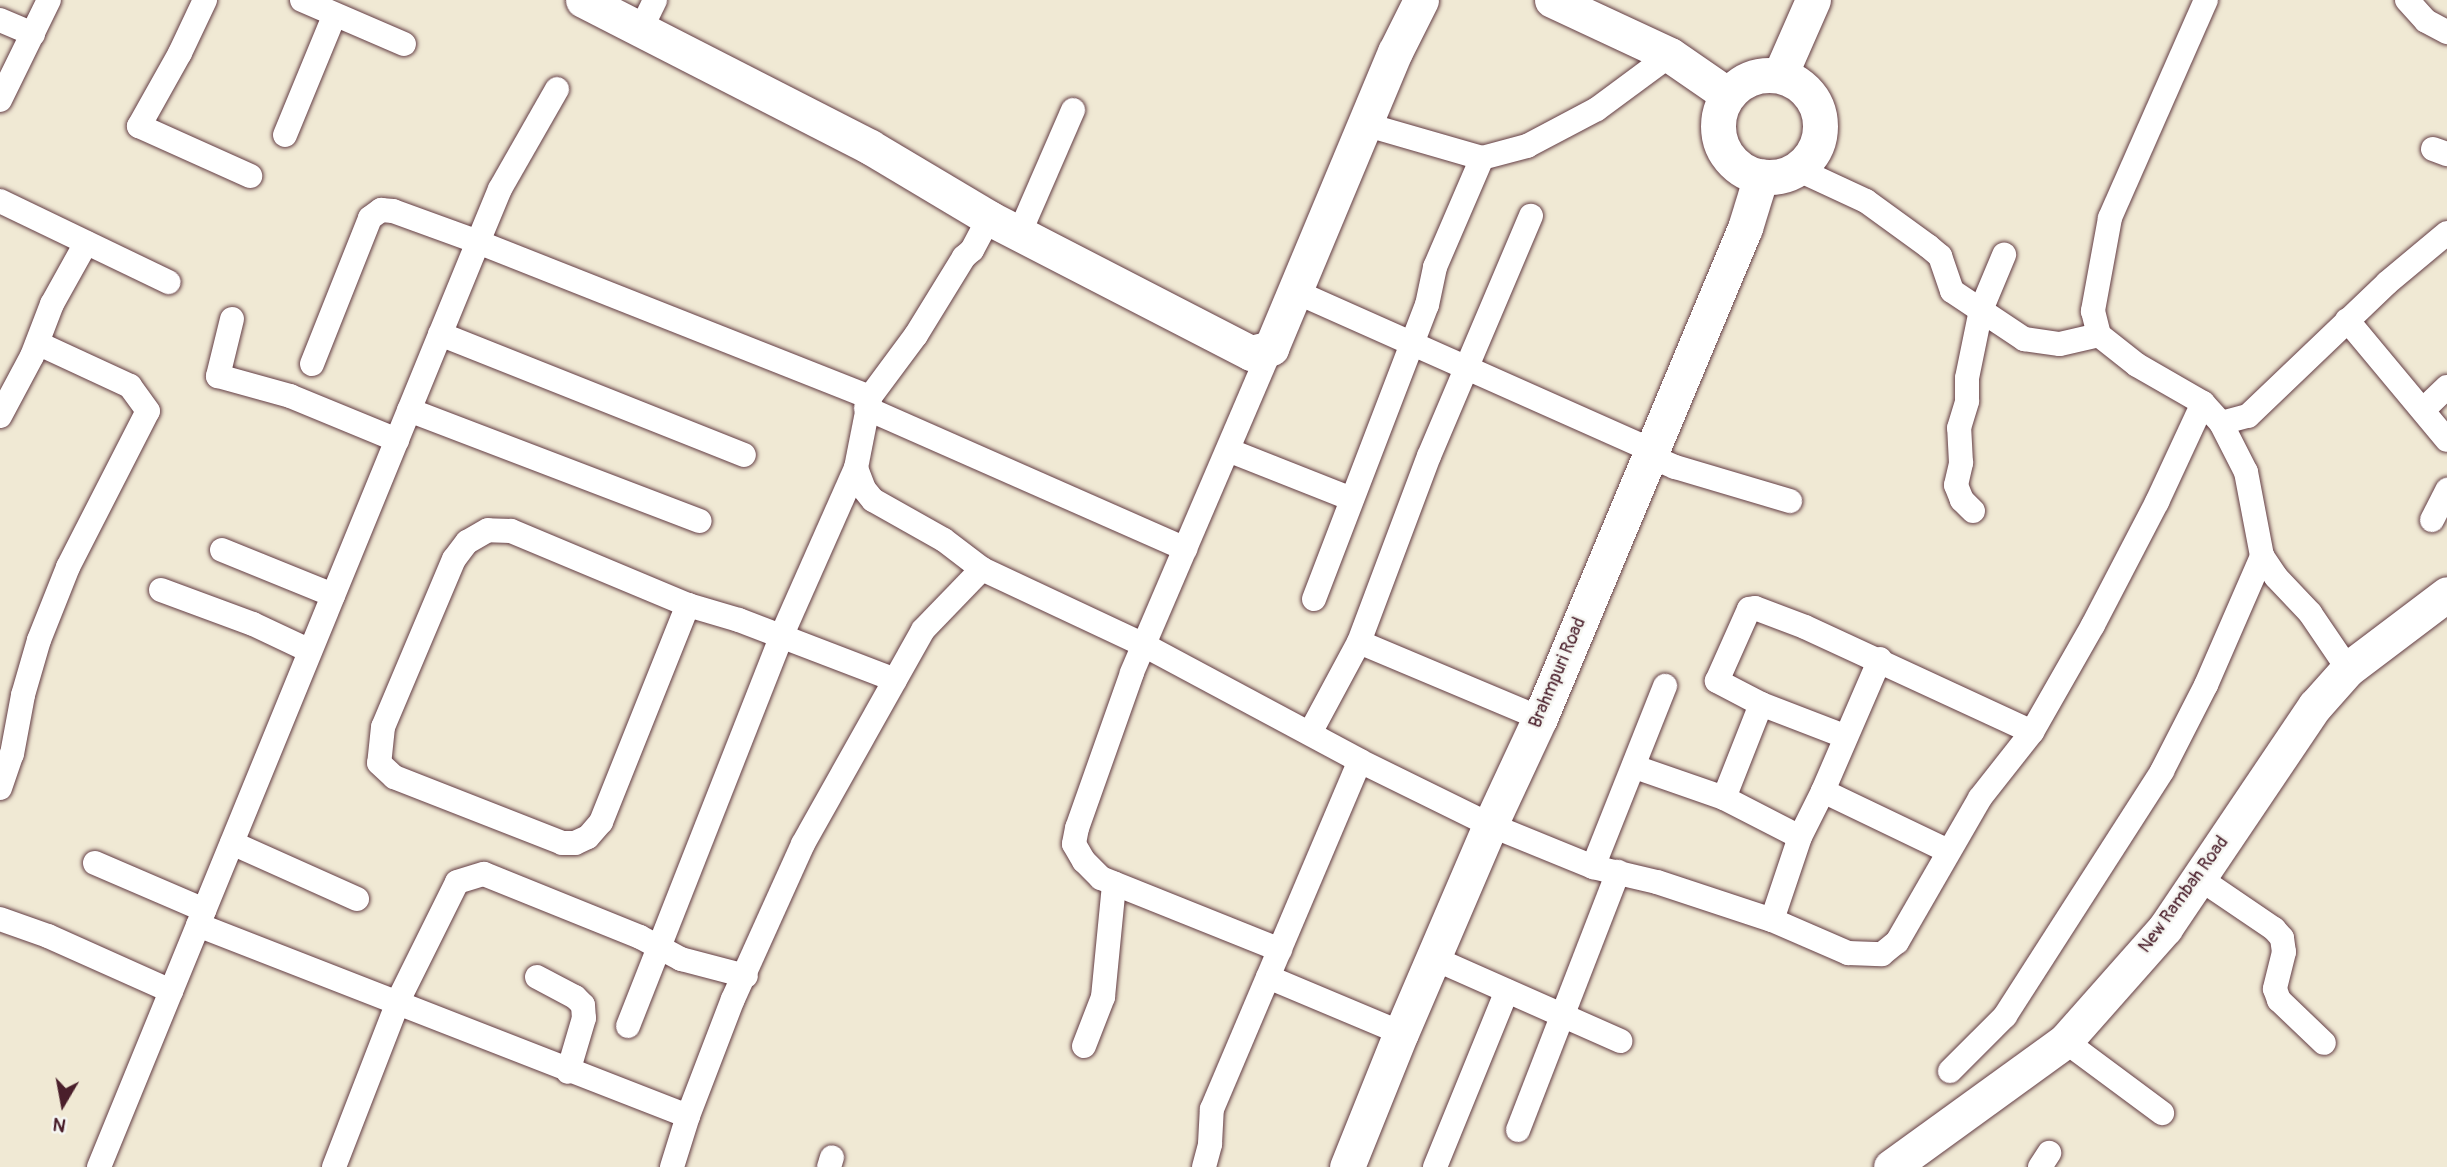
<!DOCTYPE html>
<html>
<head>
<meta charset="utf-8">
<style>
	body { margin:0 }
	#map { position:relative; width:2447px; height:1167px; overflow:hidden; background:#f0e9d4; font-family:Pangolin,sans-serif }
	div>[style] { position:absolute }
	.roads { filter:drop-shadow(0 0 2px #633d44) drop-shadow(0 0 2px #633d44) }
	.street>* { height:24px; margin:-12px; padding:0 12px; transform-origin:12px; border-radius:12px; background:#fff }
	.secondary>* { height:35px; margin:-17.5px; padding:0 17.5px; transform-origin:17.5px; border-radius:17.5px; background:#fff }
	.secondary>.ring { margin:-17.5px; padding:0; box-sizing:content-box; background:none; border:35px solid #fff; border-radius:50% }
	span { translate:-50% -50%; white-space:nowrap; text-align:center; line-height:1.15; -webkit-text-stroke:5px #f6f6f2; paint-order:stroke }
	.street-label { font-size:18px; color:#4a1f2b }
	.north { position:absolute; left:28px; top:1069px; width:70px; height:70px; -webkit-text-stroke:5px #f6f6f2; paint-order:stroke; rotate:190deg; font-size:19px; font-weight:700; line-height:28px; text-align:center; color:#4a1f2b }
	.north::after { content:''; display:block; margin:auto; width:24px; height:32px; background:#4a1f2b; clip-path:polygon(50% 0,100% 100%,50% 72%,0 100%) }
</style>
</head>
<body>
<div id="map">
	<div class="roads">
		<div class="street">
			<i style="left:205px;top:0;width:59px;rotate:115.3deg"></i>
			<i style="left:180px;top:53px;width:84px;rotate:119.3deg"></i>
			<i style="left:139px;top:126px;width:122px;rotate:24.2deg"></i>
			<i style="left:302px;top:0;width:111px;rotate:23.3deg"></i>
			<i style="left:2206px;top:0;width:238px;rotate:113.8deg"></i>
			<i style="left:2110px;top:218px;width:95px;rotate:100.4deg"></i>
			<i style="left:2093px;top:311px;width:25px;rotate:76deg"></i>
			<i style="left:2099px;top:335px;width:48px;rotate:38.3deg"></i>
			<i style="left:2137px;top:365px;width:76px;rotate:29.9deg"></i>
			<i style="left:2203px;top:403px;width:27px;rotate:48deg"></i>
			<i style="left:2221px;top:423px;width:55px;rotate:63deg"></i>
			<i style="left:2246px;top:472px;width:86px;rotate:79.2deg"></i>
			<i style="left:2262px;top:556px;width:25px;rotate:56deg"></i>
			<i style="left:2276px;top:577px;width:50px;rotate:46.6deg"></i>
			<i style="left:2310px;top:613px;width:68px;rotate:55.8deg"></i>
			<i style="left:2407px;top:0;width:28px;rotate:48deg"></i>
			<i style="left:2426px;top:21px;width:24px;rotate:28deg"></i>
			<i style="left:0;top:20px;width:36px;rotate:23deg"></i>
			<i style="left:640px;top:31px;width:34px;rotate:-64deg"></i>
			<i style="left:0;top:100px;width:111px;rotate:-63.9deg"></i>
			<i style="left:1364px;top:124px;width:123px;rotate:16.1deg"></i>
			<i style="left:1482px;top:158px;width:47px;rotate:-14.9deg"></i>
			<i style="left:1527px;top:146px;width:79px;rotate:-27.9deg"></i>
			<i style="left:1597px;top:109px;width:91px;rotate:-36.5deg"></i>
			<i style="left:285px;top:135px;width:129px;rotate:-67.6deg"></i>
			<i style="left:2433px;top:149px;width:15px;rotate:20deg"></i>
			<i style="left:1797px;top:169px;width:76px;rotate:24.9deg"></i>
			<i style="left:1866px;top:201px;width:77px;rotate:36deg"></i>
			<i style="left:1928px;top:246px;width:16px;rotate:40deg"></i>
			<i style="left:1940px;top:256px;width:37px;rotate:71deg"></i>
			<i style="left:1952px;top:291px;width:87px;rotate:33.7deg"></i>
			<i style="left:2024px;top:339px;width:36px;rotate:8deg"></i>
			<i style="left:2060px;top:344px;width:40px;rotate:-13deg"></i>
			<i style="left:0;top:201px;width:187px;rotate:25.7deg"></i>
			<i style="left:989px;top:218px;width:36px;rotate:118deg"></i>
			<i style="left:972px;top:250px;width:11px;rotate:139deg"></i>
			<i style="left:964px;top:257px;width:92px;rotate:121.6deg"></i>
			<i style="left:916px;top:335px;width:77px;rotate:126.6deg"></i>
			<i style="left:870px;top:397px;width:72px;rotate:101.2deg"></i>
			<i style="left:856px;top:468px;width:22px;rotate:69deg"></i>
			<i style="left:864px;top:489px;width:14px;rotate:51deg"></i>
			<i style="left:873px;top:500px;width:81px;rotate:29.4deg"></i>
			<i style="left:944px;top:540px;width:48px;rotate:37.3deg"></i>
			<i style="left:982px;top:569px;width:179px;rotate:25.1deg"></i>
			<i style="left:1144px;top:645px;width:245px;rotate:28.2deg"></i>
			<i style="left:1360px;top:761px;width:145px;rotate:26.2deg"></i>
			<i style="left:1490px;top:825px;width:111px;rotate:22.2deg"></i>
			<i style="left:1593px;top:867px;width:195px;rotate:-68.3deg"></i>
			<i style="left:1020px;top:232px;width:133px;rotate:-66.5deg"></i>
			<i style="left:1294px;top:291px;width:391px;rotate:24deg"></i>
			<i style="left:232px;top:319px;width:59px;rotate:103.8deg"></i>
			<i style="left:218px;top:376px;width:75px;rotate:15.5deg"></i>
			<i style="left:290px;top:396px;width:116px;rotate:22.4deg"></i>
			<i style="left:2347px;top:320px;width:156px;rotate:50.2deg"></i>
			<i style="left:440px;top:334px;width:327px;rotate:21.7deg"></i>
			<i style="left:1271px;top:348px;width:353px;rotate:113.2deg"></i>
			<i style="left:1132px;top:673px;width:164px;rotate:109.5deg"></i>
			<i style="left:1077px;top:828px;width:16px;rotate:101deg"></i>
			<i style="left:1074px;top:844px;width:20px;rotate:60deg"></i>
			<i style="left:1084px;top:861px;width:24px;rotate:45deg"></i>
			<i style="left:1101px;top:878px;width:193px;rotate:21.9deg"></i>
			<i style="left:312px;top:364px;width:157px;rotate:-68.3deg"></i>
			<i style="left:370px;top:218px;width:14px;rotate:-36deg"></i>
			<i style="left:381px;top:210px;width:12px;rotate:5deg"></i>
			<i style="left:393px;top:211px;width:90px;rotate:20deg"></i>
			<i style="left:478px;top:242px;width:57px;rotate:-67.5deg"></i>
			<i style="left:500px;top:189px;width:115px;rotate:-60.3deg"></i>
			<i style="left:866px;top:408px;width:349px;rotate:23.8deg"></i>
			<i style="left:409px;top:410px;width:311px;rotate:20.9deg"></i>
			<i style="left:2423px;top:410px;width:33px;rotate:-44deg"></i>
			<i style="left:0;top:416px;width:68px;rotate:-61.9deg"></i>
			<i style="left:32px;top:356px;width:56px;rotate:-69deg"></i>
			<i style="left:52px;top:304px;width:70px;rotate:-60.9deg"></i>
			<i style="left:2221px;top:423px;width:28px;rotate:-15deg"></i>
			<i style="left:2248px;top:416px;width:192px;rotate:-43.7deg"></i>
			<i style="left:2387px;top:283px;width:78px;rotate:-39.8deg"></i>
			<i style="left:1228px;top:450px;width:133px;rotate:21.6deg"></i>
			<i style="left:1648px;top:455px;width:30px;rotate:24deg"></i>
			<i style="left:1675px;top:467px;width:120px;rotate:16.5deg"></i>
			<i style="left:1973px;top:511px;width:16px;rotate:-135deg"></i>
			<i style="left:1962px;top:500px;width:16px;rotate:-112deg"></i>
			<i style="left:1956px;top:485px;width:23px;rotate:-77deg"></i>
			<i style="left:1961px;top:463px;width:35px;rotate:-93deg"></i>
			<i style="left:1959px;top:428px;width:28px;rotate:-73deg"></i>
			<i style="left:1967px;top:401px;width:23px;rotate:-90deg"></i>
			<i style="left:1967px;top:378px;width:69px;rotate:-78.4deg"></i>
			<i style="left:1981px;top:310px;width:60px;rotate:-67.3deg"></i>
			<i style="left:2432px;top:520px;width:34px;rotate:-63deg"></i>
			<i style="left:222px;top:550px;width:120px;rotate:22.1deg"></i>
			<i style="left:161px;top:590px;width:98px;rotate:20.3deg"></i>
			<i style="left:253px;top:624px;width:63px;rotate:25.3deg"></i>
			<i style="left:1314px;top:599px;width:315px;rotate:-69deg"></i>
			<i style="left:1427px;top:305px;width:39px;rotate:-78deg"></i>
			<i style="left:1435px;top:267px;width:119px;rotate:-66.7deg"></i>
			<i style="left:688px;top:605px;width:192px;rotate:-157.3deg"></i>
			<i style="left:511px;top:531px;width:23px;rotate:-178deg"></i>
			<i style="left:488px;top:530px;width:24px;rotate:150deg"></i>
			<i style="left:467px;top:542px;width:21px;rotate:127deg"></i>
			<i style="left:454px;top:559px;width:182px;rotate:112.9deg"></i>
			<i style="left:383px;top:727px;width:36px;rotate:96deg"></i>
			<i style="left:379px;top:763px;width:21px;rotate:43deg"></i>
			<i style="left:394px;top:777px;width:180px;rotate:21.4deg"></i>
			<i style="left:562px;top:843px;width:13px"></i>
			<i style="left:575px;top:843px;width:14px;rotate:-25deg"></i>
			<i style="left:588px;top:837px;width:20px;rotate:-49deg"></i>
			<i style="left:601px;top:822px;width:234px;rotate:-68.2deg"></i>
			<i style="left:688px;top:605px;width:53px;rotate:16.4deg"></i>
			<i style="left:739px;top:620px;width:167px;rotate:21deg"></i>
			<i style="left:1359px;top:642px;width:196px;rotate:22.8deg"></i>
			<i style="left:1880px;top:659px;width:144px;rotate:113.4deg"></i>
			<i style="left:1823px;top:791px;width:139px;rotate:25.6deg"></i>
			<i style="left:1310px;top:733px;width:103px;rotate:-61.7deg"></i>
			<i style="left:1359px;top:642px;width:199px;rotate:-69.4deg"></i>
			<i style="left:1429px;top:456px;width:261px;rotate:-67deg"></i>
			<i style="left:1844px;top:736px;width:89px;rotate:-158.9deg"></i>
			<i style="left:1761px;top:704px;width:50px;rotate:-152.4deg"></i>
			<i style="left:1717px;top:681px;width:79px;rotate:-66deg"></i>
			<i style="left:1749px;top:609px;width:6px;rotate:-9deg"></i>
			<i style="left:1755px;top:608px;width:53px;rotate:20.8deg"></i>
			<i style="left:1805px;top:627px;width:250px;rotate:24.8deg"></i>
			<i style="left:2032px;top:732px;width:123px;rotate:-60.3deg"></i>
			<i style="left:2093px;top:625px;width:139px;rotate:-62.5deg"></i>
			<i style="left:2157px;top:502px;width:109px;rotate:-65.1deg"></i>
			<i style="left:1635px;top:767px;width:94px;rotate:19.2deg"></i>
			<i style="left:1724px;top:798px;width:101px;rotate:-68.5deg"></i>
			<i style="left:0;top:788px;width:36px;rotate:-71deg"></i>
			<i style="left:12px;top:754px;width:60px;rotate:-79.4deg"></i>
			<i style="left:23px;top:695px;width:57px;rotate:-73.8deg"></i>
			<i style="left:39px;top:640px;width:79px;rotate:-68.3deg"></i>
			<i style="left:68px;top:567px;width:175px;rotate:-62.9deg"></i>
			<i style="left:148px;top:411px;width:31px;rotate:-126deg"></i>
			<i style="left:130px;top:386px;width:102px;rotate:-155.2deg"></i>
			<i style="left:1724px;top:798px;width:85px;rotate:27.2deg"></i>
			<i style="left:1800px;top:837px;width:51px;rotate:-63.4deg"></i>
			<i style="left:232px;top:843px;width:137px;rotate:24.1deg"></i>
			<i style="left:95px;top:863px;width:119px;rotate:23.3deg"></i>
			<i style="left:1593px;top:867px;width:66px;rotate:13.2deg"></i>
			<i style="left:1657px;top:882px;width:121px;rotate:18.3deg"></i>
			<i style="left:1772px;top:920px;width:83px;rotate:23.5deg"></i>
			<i style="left:1848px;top:953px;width:34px;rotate:2deg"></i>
			<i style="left:1882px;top:954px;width:19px;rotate:-39deg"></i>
			<i style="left:1897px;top:942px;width:166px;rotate:-60deg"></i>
			<i style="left:1980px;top:798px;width:84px;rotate:-51.8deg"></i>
			<i style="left:2199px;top:878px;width:91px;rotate:34.2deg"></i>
			<i style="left:2274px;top:929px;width:12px;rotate:48deg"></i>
			<i style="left:2282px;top:938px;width:14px;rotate:82deg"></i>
			<i style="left:2284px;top:952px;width:38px;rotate:104deg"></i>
			<i style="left:2275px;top:989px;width:12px;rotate:70deg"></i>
			<i style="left:2279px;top:1000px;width:62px;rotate:43.7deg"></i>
			<i style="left:0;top:919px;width:51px;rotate:19.5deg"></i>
			<i style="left:48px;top:936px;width:135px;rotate:24.1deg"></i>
			<i style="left:1772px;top:920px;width:88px;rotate:-71.4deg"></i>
			<i style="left:198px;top:925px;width:526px;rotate:21.3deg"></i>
			<i style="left:1433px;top:958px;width:205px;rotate:23.9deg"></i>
			<i style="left:537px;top:977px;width:43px;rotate:27.8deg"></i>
			<i style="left:575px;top:997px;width:11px;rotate:45deg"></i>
			<i style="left:583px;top:1005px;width:13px;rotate:86deg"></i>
			<i style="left:584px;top:1018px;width:56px;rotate:106.5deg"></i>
			<i style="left:1268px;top:977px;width:144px;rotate:22.8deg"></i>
			<i style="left:628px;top:1026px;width:418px;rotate:-68.5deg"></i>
			<i style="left:781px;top:637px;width:185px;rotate:-66.1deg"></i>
			<i style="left:2065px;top:1041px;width:121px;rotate:36.6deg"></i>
			<i style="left:1084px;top:1046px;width:53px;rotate:-68.8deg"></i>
			<i style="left:1103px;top:997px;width:114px;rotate:-84.4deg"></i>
			<i style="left:1950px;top:1071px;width:78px;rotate:-45deg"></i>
			<i style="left:2005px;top:1016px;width:291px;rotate:-57.3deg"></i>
			<i style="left:2162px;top:771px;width:97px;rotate:-62.9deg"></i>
			<i style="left:2206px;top:685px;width:141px;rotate:-66.5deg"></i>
			<i style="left:1518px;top:1130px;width:277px;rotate:-68.8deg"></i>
			<i style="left:99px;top:1167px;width:1000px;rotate:-67.72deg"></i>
			<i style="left:478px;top:242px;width:422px;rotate:21.6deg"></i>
			<i style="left:334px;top:1167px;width:182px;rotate:-68.8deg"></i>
			<i style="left:400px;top:997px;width:128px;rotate:-63.6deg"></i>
			<i style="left:457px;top:882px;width:28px;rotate:-17deg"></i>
			<i style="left:484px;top:874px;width:168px;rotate:22deg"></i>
			<i style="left:640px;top:937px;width:47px;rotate:28.2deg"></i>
			<i style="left:681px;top:959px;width:67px;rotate:14.7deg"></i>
			<i style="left:672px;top:1167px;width:53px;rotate:-72.6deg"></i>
			<i style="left:688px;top:1116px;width:125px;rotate:-69deg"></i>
			<i style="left:733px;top:999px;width:170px;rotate:-65.7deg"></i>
			<i style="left:803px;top:844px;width:245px;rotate:-60.7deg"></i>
			<i style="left:923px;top:630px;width:85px;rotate:-46deg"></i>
			<i style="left:829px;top:1167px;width:10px;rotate:-73deg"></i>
			<i style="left:1204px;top:1167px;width:24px;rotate:-75deg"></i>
			<i style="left:1210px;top:1144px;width:35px;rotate:-87deg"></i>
			<i style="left:1212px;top:1109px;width:378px;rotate:-67deg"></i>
			<i style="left:1435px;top:1167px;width:190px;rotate:-67.8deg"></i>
			<i style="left:2040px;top:1167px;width:17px;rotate:-57deg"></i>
		</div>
		<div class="secondary">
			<i style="left:583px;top:0;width:322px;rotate:27.1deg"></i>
			<i style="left:870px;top:147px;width:139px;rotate:30.8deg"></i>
			<i style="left:989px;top:218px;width:295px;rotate:27.3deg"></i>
			<i style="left:1251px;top:353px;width:21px;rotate:-14deg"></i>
			<i style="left:1271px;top:348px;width:321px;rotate:-67.3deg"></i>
			<i style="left:1395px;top:52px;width:58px;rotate:-63.4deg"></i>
			<i style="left:1552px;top:0;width:130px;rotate:25deg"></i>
			<i style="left:1670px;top:55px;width:70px;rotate:34.6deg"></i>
			<i style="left:1780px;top:75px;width:82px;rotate:-66.3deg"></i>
			<i class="ring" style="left:1718px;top:75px;width:67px;height:67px"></i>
			<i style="left:1347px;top:1167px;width:144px;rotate:-68.1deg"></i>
			<i style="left:1401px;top:1033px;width:226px;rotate:-66.8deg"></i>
			<i style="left:1490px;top:825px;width:118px;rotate:-65deg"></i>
			<i style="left:1540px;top:718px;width:531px;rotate:-67.3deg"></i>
			<i style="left:1745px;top:228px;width:54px;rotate:-72.9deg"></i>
			<i style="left:1891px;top:1167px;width:215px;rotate:-35.9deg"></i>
			<i style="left:2065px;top:1041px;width:151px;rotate:-48.5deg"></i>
			<i style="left:2165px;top:928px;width:268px;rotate:-56deg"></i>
			<i style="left:2315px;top:706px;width:50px;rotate:-48.3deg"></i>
			<i style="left:2348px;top:669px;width:124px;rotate:-37.1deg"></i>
		</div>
	</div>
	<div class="street-label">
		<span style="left:1558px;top:673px;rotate:-67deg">Brahmpuri Road</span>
		<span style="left:2184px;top:895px;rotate:-54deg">New Rambah Road</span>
	</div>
	<div class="north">N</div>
</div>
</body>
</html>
